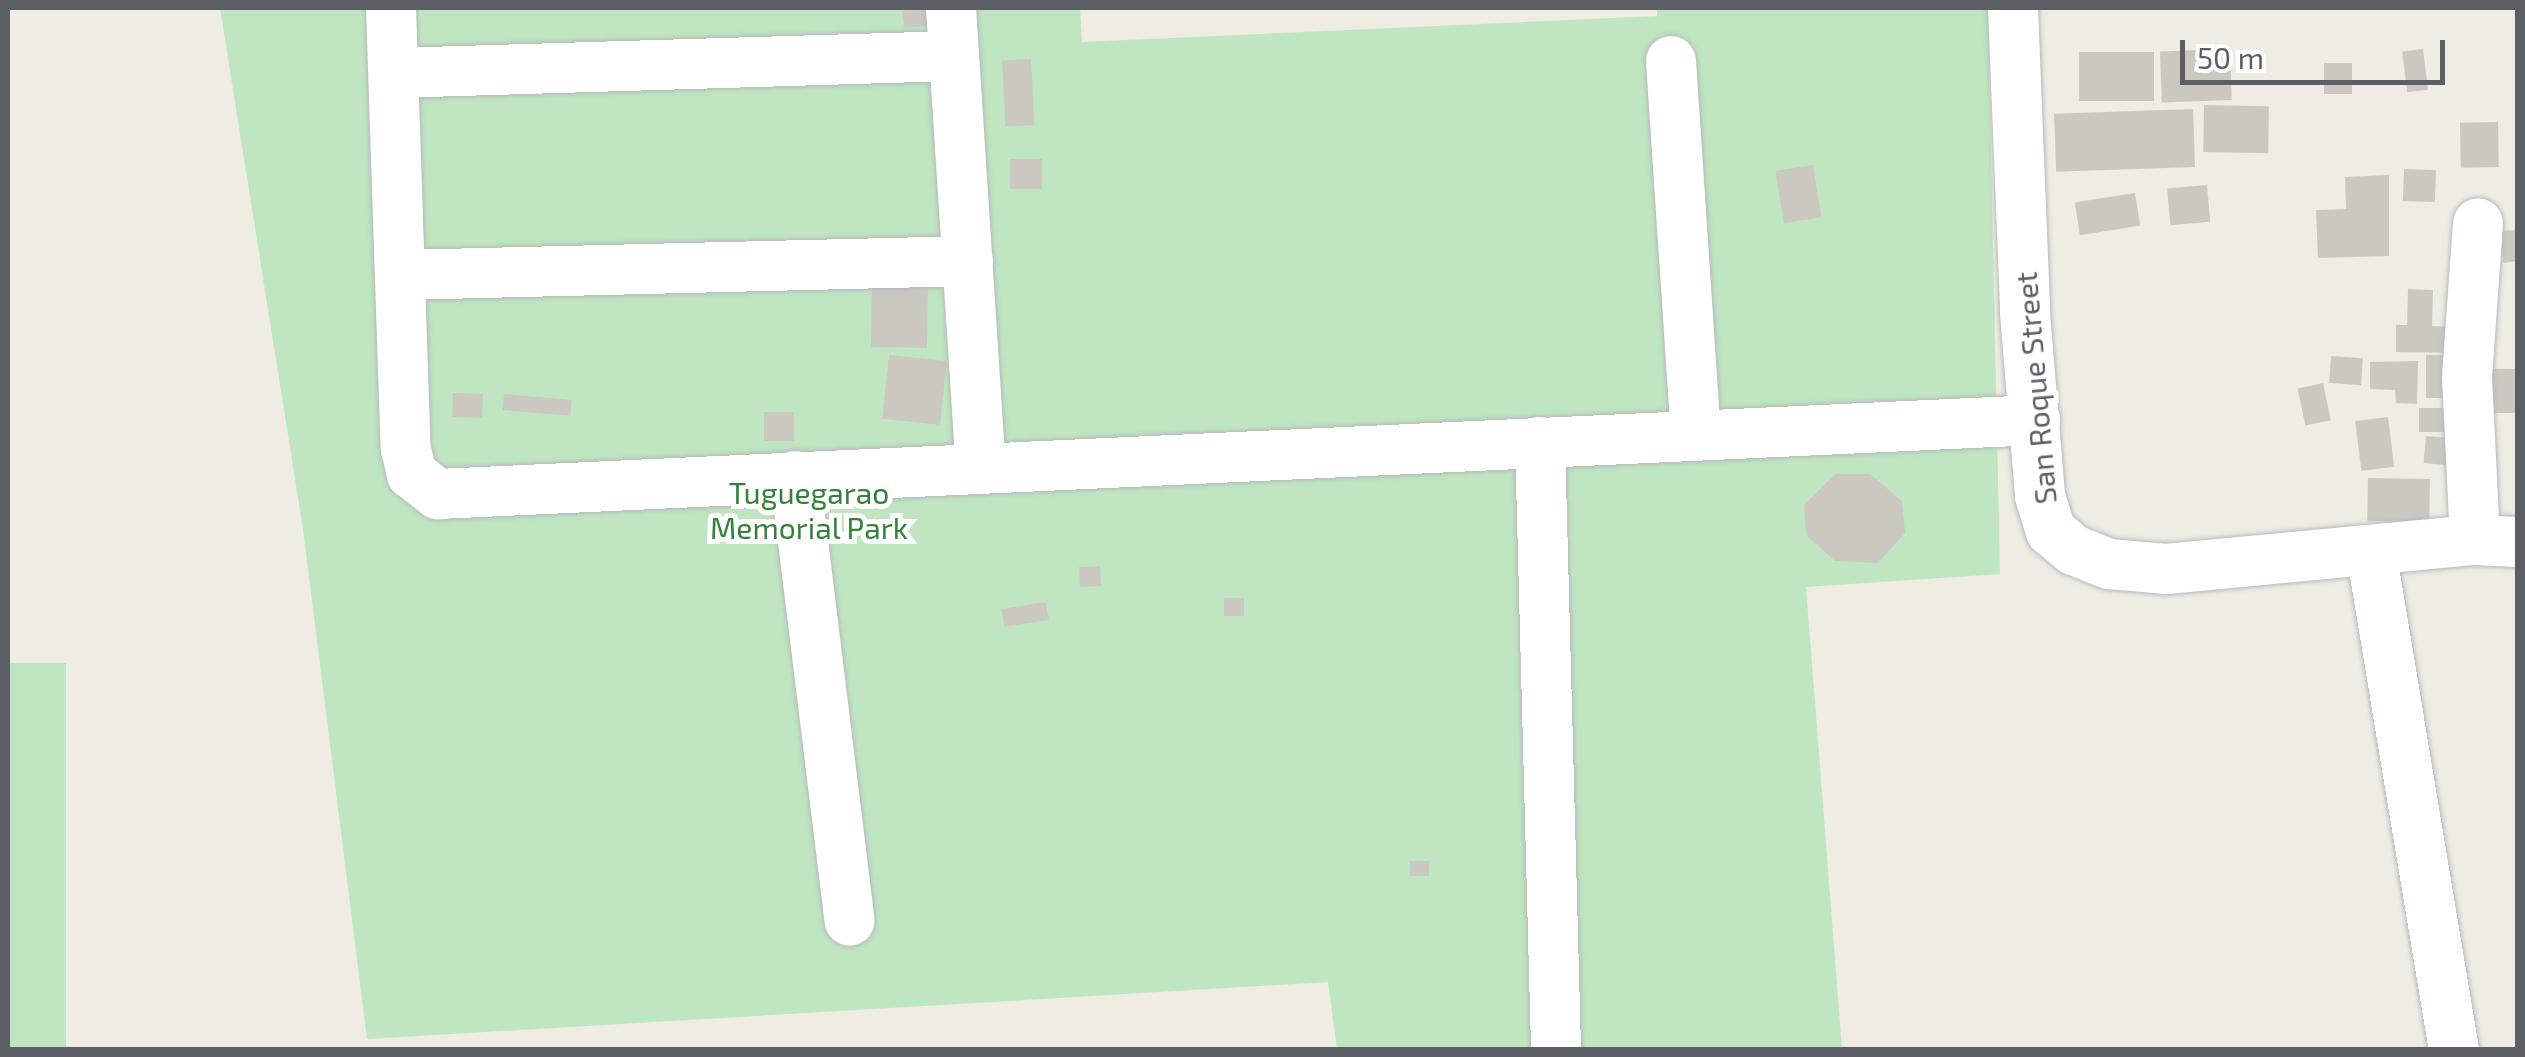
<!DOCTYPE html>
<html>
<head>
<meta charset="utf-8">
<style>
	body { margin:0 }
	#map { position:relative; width:2525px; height:1057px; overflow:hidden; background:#eeece3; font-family:"Exo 2",sans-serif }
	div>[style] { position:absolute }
	.green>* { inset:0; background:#bfe6c0; transform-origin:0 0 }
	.building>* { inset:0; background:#cbc8c2; transform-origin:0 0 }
	.roads { filter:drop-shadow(0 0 2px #b6b9bd) drop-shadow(0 0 2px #b6b9bd) }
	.minor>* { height:50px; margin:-25px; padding:0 25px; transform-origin:25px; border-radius:25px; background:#fff }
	span { translate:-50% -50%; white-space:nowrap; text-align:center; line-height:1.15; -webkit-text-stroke:10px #fff; paint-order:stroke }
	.street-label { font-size:30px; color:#5b5f64 }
	.park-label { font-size:30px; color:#348239 }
	.frame { position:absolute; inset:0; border:10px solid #5b5f64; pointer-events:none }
	.scale { position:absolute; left:2180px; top:40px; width:265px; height:45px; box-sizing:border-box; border:5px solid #5b5f64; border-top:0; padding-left:12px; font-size:30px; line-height:35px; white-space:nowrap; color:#5b5f64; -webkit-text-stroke:8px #fff; paint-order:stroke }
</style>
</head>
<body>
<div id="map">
	<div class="green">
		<i style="clip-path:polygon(220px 8px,1080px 8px,1082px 42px,1657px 16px,1657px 8px,1988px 8px,2000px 574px,1806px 587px,1842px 1049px,1337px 1049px,1328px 982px,367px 1039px,303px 529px)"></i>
		<i style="left:66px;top:663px;width:386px;height:58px;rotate:90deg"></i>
	</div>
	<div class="building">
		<i style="clip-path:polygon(902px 8px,934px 8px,935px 25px,904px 28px)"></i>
		<i style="left:2230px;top:49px;width:51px;height:70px;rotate:88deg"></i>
		<i style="left:2423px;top:49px;width:41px;height:21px;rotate:83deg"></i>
		<i style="left:2154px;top:52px;width:49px;height:75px;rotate:90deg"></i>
		<i style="left:1031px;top:59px;width:66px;height:29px;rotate:87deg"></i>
		<i style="left:2352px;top:63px;width:31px;height:28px;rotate:90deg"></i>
		<i style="left:2204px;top:105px;width:65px;height:47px;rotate:1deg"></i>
		<i style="left:2193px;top:109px;width:58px;height:139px;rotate:88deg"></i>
		<i style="left:2498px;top:122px;width:45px;height:38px;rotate:89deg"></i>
		<i style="left:1010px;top:159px;width:32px;height:30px"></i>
		<i style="left:1813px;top:165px;width:53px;height:38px;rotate:81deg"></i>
		<i style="left:2404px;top:169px;width:32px;height:32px;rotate:2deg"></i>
		<i style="clip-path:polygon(2389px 175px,2389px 256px,2318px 258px,2316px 210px,2346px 209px,2345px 177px)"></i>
		<i style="left:2207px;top:185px;width:37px;height:40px;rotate:85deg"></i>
		<i style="left:2135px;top:193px;width:33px;height:61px;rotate:81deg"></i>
		<i style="clip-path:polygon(2518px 230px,2518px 261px,2503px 263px,2501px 231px)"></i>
		<i style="left:872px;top:284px;width:56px;height:63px;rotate:1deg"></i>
		<i style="clip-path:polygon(2408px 289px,2433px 290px,2432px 326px,2459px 327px,2459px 353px,2396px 352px,2396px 325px,2407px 325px)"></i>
		<i style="left:889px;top:355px;width:58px;height:64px;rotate:6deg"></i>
		<i style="left:2426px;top:355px;width:32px;height:43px"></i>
		<i style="left:2331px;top:356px;width:32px;height:27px;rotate:4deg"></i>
		<i style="clip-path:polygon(2418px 361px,2417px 404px,2396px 403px,2395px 390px,2370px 389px,2370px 362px)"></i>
		<i style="left:2518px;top:369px;width:44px;height:35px;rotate:90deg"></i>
		<i style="left:2323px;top:383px;width:38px;height:26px;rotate:78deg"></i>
		<i style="left:453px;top:393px;width:30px;height:24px;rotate:2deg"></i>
		<i style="left:504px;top:394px;width:68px;height:16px;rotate:5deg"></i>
		<i style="left:2419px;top:408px;width:33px;height:24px"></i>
		<i style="left:764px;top:412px;width:30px;height:29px"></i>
		<i style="left:2388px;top:417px;width:50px;height:33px;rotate:83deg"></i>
		<i style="left:2426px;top:436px;width:32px;height:27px;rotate:5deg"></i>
		<i style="clip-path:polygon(1835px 474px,1870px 474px,1902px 501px,1905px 533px,1878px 563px,1835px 561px,1806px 535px,1804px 505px)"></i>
		<i style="left:2368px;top:478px;width:62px;height:43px;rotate:1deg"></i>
		<i style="left:1100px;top:566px;width:20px;height:21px;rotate:87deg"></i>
		<i style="left:1224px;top:598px;width:20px;height:18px"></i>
		<i style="left:1046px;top:602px;width:18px;height:45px;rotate:81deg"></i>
		<i style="left:1410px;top:861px;width:19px;height:15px"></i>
	</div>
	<div class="roads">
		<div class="minor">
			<i style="left:391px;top:8px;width:441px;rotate:88.1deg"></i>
			<i style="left:406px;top:449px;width:26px;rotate:77deg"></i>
			<i style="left:412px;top:474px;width:33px;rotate:38deg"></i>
			<i style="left:438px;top:494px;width:1599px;rotate:-2.65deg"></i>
			<i style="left:951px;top:8px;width:459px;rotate:86.3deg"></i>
			<i style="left:2013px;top:8px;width:305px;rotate:87.7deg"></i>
			<i style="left:2025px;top:313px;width:184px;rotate:85.3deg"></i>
			<i style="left:2040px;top:496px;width:37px;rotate:73deg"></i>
			<i style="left:2051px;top:531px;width:30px;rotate:40deg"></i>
			<i style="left:2074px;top:550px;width:38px;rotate:22deg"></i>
			<i style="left:2109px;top:564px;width:57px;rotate:5deg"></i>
			<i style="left:2166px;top:569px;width:310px;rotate:-5.4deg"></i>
			<i style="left:2475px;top:540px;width:43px;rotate:2.7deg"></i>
			<i style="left:1671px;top:61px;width:374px;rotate:86.2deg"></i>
			<i style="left:394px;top:73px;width:560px;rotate:-1.74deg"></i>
			<i style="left:401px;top:275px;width:567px;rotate:-1.41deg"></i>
			<i style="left:1540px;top:442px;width:608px;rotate:88.49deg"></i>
			<i style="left:795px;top:476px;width:448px;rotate:83deg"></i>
			<i style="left:2475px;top:540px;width:163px;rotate:-92.8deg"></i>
			<i style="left:2467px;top:377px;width:154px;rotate:-85.9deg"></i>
			<i style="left:2371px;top:551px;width:506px;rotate:80.56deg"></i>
		</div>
	</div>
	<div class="street-label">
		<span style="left:2035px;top:388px;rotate:-95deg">San Roque Street</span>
	</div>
	<div class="park-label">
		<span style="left:809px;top:509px">Tuguegarao<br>Memorial Park</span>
	</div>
	<div class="frame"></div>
	<div class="scale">50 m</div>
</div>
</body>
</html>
